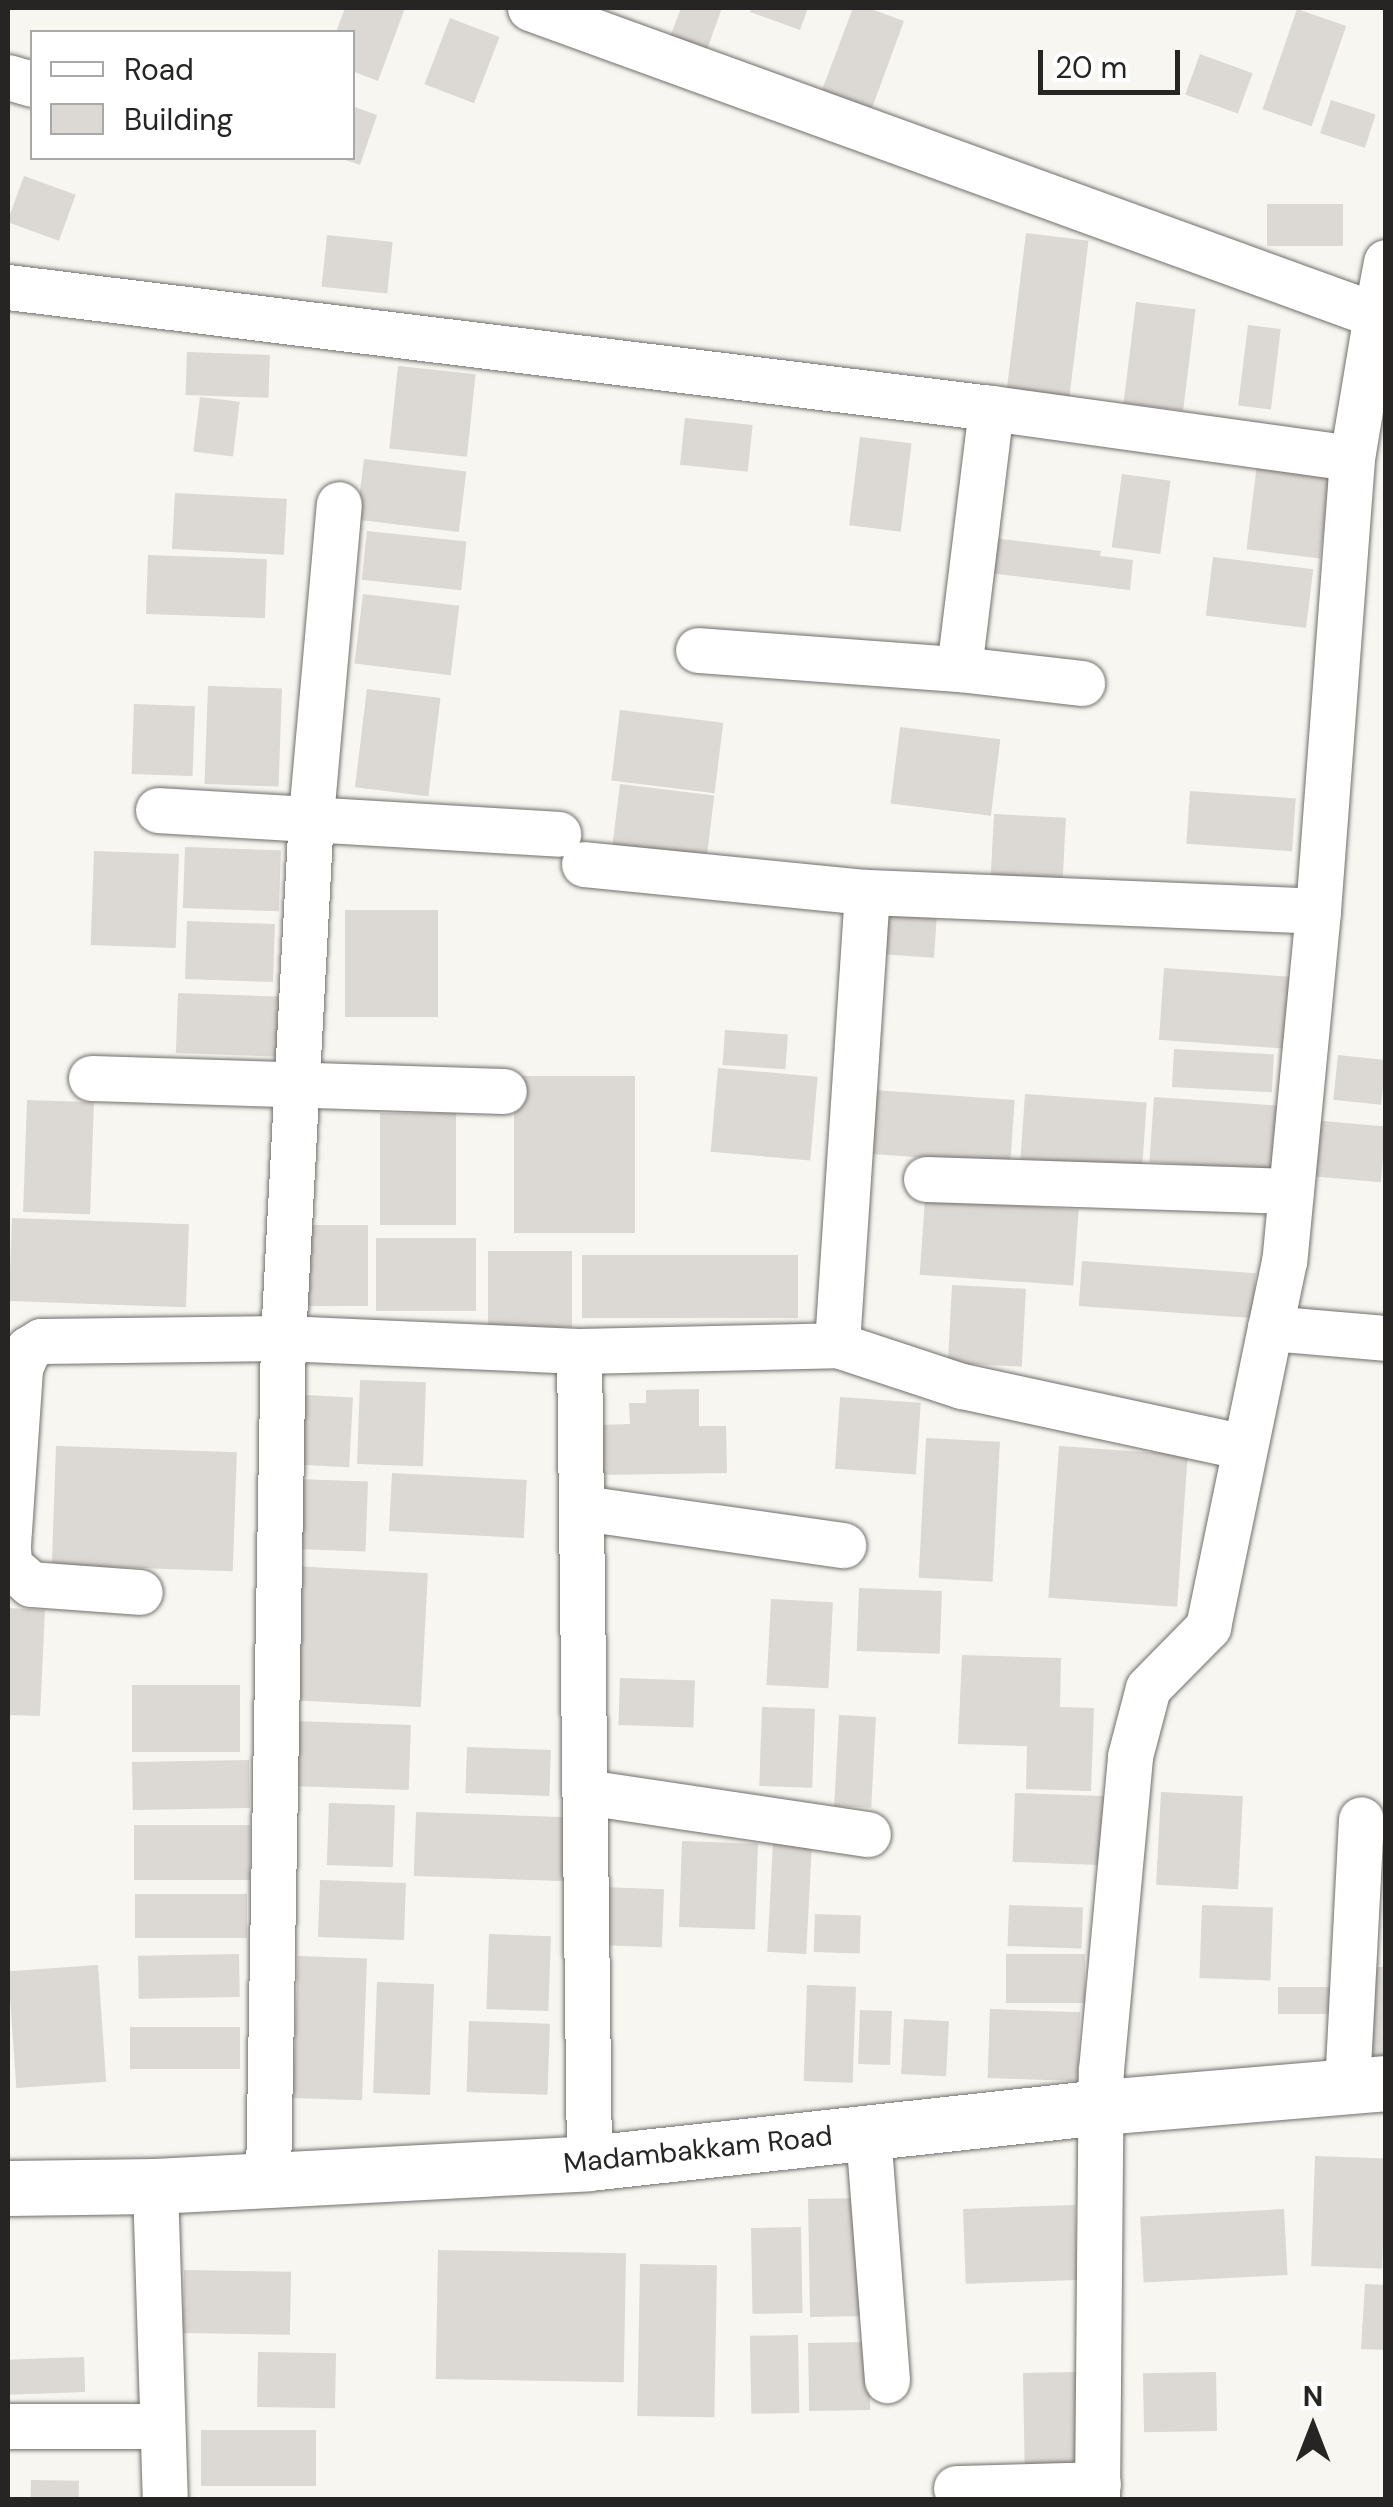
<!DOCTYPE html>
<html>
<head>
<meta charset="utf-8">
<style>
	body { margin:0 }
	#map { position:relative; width:1393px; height:2507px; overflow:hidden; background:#f7f6f1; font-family:"DM Sans",sans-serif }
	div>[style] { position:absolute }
	.building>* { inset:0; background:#dcd8d4; transform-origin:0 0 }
	.roads { filter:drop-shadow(0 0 2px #716f6b) drop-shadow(0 0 2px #716f6b) }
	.street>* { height:45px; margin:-22.5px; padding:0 22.5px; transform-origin:22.5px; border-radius:22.5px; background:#fff }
	.secondary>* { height:55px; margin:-27.5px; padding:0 27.5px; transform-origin:27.5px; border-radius:27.5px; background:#fff }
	span { translate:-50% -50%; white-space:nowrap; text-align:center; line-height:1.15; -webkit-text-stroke:8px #fff; paint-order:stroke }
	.street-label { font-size:28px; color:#262523 }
	.frame { position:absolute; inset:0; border:10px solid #262523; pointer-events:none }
	.legend { position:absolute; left:30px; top:30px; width:325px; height:130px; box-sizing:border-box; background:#fff; border:2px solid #a8a8a7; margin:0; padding:12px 18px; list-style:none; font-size:30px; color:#262523 }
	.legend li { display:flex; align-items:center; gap:20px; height:50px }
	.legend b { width:50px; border:2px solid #a8a8a7 }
	.north { position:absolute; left:1263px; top:2377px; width:100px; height:100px; -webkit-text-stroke:8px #fff; paint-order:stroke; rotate:0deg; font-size:28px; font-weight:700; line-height:40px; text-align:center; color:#262523 }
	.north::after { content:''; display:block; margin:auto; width:35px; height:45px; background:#262523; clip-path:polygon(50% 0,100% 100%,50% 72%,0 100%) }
	.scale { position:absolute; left:1038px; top:50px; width:142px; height:45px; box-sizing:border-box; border:5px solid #262523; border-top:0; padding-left:12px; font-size:30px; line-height:35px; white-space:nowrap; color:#262523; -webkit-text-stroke:8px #fff; paint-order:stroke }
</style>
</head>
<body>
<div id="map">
	<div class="building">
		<i style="clip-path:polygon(345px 8px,405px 8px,378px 81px,352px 71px,352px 32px,336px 32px)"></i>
		<i style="clip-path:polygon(681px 8px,722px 8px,705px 55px,668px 42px)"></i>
		<i style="clip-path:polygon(752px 8px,808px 8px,800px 30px,750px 12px)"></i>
		<i style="clip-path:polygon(853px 8px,868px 8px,904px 21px,872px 108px,822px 90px)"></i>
		<i style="left:1297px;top:9px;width:52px;height:106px;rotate:19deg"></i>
		<i style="left:450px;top:18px;width:53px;height:71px;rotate:21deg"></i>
		<i style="left:1200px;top:54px;width:56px;height:43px;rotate:20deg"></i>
		<i style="left:1331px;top:100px;width:47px;height:35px;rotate:18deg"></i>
		<i style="clip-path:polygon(352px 106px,377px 115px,360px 165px,340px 158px,352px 158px)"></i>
		<i style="left:24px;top:176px;width:55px;height:49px;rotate:20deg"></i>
		<i style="left:1267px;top:204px;width:76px;height:42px"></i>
		<i style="left:1026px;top:233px;width:63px;height:160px;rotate:7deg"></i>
		<i style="left:327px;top:235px;width:66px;height:52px;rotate:6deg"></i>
		<i style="left:1136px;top:302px;width:60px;height:102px;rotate:7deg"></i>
		<i style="left:1248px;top:325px;width:33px;height:81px;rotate:7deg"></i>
		<i style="left:187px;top:352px;width:83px;height:43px;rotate:2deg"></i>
		<i style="left:398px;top:366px;width:78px;height:83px;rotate:6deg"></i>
		<i style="left:200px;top:397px;width:40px;height:55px;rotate:7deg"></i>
		<i style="left:685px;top:418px;width:68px;height:47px;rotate:6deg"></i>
		<i style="left:860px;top:437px;width:52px;height:89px;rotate:7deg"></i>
		<i style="left:364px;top:459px;width:103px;height:61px;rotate:7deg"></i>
		<i style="left:1257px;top:464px;width:74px;height:86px;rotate:7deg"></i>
		<i style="left:1122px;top:474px;width:49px;height:74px;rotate:8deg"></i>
		<i style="left:175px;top:493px;width:112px;height:56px;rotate:3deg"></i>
		<i style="left:367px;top:531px;width:100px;height:49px;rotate:6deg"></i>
		<i style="clip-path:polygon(993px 538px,1101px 551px,1100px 556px,1133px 560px,1130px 590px,989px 573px)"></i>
		<i style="left:148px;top:555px;width:119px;height:59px;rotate:2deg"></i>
		<i style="left:1213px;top:557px;width:101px;height:59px;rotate:7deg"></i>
		<i style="left:363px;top:594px;width:97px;height:70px;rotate:7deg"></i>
		<i style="left:208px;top:686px;width:74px;height:98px;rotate:2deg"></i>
		<i style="left:367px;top:689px;width:74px;height:99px;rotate:7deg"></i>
		<i style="left:134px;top:704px;width:61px;height:70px;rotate:2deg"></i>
		<i style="left:620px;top:710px;width:104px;height:71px;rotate:7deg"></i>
		<i style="left:900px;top:727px;width:101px;height:77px;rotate:7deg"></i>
		<i style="left:620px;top:784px;width:95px;height:71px;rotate:7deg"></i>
		<i style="left:1190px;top:791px;width:106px;height:53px;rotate:4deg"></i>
		<i style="left:994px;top:814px;width:72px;height:65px;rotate:3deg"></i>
		<i style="left:185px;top:847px;width:96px;height:61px;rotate:2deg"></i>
		<i style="left:94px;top:851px;width:85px;height:94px;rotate:2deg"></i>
		<i style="left:345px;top:910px;width:93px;height:107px"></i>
		<i style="left:882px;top:912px;width:55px;height:42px;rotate:4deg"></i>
		<i style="left:187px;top:921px;width:88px;height:58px;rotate:2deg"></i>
		<i style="left:1164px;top:968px;width:127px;height:72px;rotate:4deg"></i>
		<i style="left:178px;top:993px;width:105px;height:60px;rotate:2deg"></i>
		<i style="left:725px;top:1030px;width:63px;height:35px;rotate:4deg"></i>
		<i style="left:1174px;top:1049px;width:100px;height:38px;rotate:3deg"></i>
		<i style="left:1338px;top:1055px;width:48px;height:45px;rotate:6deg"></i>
		<i style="left:718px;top:1068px;width:100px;height:84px;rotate:5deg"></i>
		<i style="left:514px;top:1076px;width:121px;height:157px"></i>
		<i style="left:873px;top:1090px;width:142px;height:64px;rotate:4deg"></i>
		<i style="left:1025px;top:1094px;width:122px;height:65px;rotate:4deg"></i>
		<i style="left:1154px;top:1097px;width:124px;height:65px;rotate:4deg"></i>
		<i style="left:27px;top:1100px;width:67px;height:112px;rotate:2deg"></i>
		<i style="left:380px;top:1113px;width:76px;height:112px"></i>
		<i style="left:1311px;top:1120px;width:75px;height:56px;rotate:5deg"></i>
		<i style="left:925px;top:1199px;width:154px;height:76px;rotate:4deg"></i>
		<i style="left:12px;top:1218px;width:177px;height:83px;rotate:2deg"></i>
		<i style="left:308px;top:1225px;width:60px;height:81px"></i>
		<i style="left:376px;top:1238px;width:100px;height:73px"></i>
		<i style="left:488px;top:1251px;width:84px;height:76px"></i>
		<i style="left:582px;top:1255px;width:216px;height:63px"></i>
		<i style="left:1082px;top:1261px;width:174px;height:45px;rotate:4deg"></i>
		<i style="left:952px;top:1285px;width:74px;height:78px;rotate:3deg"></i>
		<i style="left:360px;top:1380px;width:66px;height:84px;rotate:2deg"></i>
		<i style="clip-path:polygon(699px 1389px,699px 1426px,726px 1426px,727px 1473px,598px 1475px,597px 1425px,630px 1424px,629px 1403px,646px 1403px,646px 1390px)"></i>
		<i style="left:288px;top:1394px;width:65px;height:70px;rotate:3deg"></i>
		<i style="left:840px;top:1397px;width:81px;height:72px;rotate:4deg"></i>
		<i style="left:926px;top:1438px;width:74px;height:140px;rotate:3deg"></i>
		<i style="left:56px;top:1446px;width:181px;height:119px;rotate:2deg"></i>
		<i style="left:1059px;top:1446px;width:129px;height:152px;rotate:4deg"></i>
		<i style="left:392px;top:1473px;width:135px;height:58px;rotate:3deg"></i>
		<i style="left:297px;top:1479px;width:71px;height:70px;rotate:2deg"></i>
		<i style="left:291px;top:1566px;width:137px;height:134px;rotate:3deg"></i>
		<i style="left:859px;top:1588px;width:83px;height:63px;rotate:2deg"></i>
		<i style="left:771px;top:1599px;width:62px;height:86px;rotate:3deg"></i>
		<i style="clip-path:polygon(8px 1608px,45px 1610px,40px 1716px,8px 1715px)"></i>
		<i style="clip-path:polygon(962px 1655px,1061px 1658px,1060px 1707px,1094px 1708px,1091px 1791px,1026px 1789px,1027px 1746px,958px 1744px)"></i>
		<i style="left:620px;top:1678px;width:75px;height:47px;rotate:2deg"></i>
		<i style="left:132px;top:1685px;width:108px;height:67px"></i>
		<i style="left:762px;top:1707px;width:53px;height:79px;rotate:2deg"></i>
		<i style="left:839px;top:1715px;width:37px;height:91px;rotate:3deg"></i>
		<i style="left:294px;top:1721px;width:117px;height:65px;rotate:2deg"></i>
		<i style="left:467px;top:1747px;width:84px;height:46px;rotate:2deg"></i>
		<i style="left:249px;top:1760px;width:48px;height:117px;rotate:89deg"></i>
		<i style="left:1161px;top:1792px;width:82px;height:93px;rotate:3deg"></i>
		<i style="left:1015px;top:1793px;width:94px;height:69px;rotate:2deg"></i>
		<i style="left:329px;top:1803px;width:66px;height:62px;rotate:2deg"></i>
		<i style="left:416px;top:1812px;width:153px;height:64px;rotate:2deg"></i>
		<i style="left:250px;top:1825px;width:55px;height:116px;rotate:90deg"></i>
		<i style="left:682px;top:1841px;width:76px;height:86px;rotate:2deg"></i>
		<i style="left:773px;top:1842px;width:39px;height:110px;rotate:3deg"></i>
		<i style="left:320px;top:1880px;width:86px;height:57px;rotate:2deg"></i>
		<i style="left:600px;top:1887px;width:64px;height:58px;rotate:2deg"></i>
		<i style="left:247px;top:1894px;width:44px;height:112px;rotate:90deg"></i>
		<i style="left:1009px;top:1905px;width:74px;height:41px;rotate:2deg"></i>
		<i style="left:1202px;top:1905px;width:71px;height:73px;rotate:2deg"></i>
		<i style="left:815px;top:1914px;width:46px;height:38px;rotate:2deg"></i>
		<i style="left:489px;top:1934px;width:62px;height:75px;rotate:2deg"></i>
		<i style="left:239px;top:1954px;width:43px;height:101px;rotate:89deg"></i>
		<i style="left:1006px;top:1954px;width:79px;height:49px"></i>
		<i style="left:298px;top:1956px;width:69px;height:142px;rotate:2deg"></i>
		<i style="left:98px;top:1965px;width:117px;height:90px;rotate:86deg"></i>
		<i style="left:1364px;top:1967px;width:22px;height:91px"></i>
		<i style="left:377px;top:1982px;width:57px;height:111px;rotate:2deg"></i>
		<i style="left:807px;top:1985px;width:49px;height:96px;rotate:2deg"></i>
		<i style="left:1278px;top:1987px;width:54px;height:27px"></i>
		<i style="left:990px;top:2009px;width:90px;height:69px;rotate:2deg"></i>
		<i style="left:860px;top:2010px;width:32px;height:54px;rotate:2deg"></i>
		<i style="left:904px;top:2019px;width:45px;height:55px;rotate:3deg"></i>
		<i style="left:469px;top:2021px;width:81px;height:71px;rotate:2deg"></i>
		<i style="left:240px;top:2027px;width:42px;height:110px;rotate:90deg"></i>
		<i style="left:1315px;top:2156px;width:71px;height:110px;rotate:2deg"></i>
		<i style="left:867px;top:2198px;width:118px;height:59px;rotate:89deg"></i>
		<i style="left:1075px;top:2205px;width:75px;height:112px;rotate:88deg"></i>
		<i style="left:1284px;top:2209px;width:66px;height:144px;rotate:87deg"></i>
		<i style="left:801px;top:2227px;width:86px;height:50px;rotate:89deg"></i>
		<i style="left:438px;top:2250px;width:188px;height:129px;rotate:1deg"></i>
		<i style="left:640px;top:2264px;width:77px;height:152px;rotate:1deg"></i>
		<i style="left:184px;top:2270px;width:107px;height:63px;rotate:1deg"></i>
		<i style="clip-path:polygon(1365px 2284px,1386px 2285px,1386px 2350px,1361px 2349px)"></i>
		<i style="left:798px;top:2335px;width:78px;height:48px;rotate:89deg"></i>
		<i style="left:869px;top:2342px;width:68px;height:61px;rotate:89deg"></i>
		<i style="left:258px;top:2352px;width:78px;height:55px;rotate:1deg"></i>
		<i style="left:84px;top:2357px;width:35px;height:76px;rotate:88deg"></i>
		<i style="left:1076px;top:2372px;width:97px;height:53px;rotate:89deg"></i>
		<i style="left:1216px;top:2372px;width:59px;height:73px;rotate:89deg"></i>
		<i style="left:201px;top:2430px;width:115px;height:56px"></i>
		<i style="left:31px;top:2480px;width:48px;height:20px;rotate:1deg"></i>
	</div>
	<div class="roads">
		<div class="street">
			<i style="left:530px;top:8px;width:900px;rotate:19.95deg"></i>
			<i style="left:1376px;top:315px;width:54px;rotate:-79.3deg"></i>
			<i style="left:8px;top:77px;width:25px;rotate:16deg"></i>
			<i style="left:8px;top:287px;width:990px;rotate:7.02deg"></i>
			<i style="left:991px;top:408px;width:364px;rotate:7.9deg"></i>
			<i style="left:698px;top:650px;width:262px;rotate:4.2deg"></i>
			<i style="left:959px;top:669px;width:263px;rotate:-83deg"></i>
			<i style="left:959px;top:669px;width:124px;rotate:6.5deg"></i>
			<i style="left:158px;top:810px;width:401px;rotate:3.4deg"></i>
			<i style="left:584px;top:864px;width:284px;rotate:5.7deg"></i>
			<i style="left:867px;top:892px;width:454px;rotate:93.8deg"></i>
			<i style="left:837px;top:1345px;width:132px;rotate:18.2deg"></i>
			<i style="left:962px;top:1386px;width:288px;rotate:12.2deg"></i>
			<i style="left:867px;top:892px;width:451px;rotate:2.4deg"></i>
			<i style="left:1318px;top:911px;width:352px;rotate:95.5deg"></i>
			<i style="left:1284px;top:1261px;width:68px;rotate:101.8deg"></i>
			<i style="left:1270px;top:1328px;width:116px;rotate:4.9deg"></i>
			<i style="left:1318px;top:911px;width:454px;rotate:-85.7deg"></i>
			<i style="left:1352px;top:458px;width:145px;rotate:-80.5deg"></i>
			<i style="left:91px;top:1078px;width:413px;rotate:1.8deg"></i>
			<i style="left:926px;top:1179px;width:365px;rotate:1.9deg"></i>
			<i style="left:579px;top:1351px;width:812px;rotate:89.29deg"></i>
			<i style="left:582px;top:1508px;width:264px;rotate:8.1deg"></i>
			<i style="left:8px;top:1545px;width:177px;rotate:-86.1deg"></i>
			<i style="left:20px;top:1368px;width:21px;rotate:-67deg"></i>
			<i style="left:28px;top:1349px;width:15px;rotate:-32deg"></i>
			<i style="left:41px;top:1341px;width:242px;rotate:-0.7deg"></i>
			<i style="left:283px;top:1338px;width:296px;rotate:2.5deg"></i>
			<i style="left:579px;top:1351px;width:258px;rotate:-1.3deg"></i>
			<i style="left:8px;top:1547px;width:18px;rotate:87deg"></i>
			<i style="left:9px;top:1565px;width:29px;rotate:41deg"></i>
			<i style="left:31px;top:1584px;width:109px;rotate:4.2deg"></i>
			<i style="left:586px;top:1792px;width:285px;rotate:8.5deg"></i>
			<i style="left:1347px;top:2086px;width:267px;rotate:-87deg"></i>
			<i style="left:868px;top:2133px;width:248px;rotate:85.6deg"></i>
			<i style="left:268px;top:2178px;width:840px;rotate:-88.98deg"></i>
			<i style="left:283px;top:1338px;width:523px;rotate:-86.93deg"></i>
			<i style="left:311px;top:816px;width:313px;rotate:-84.9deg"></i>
			<i style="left:155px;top:2186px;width:314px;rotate:88.2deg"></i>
			<i style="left:8px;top:2426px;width:154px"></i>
			<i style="left:956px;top:2488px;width:142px;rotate:-1.6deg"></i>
			<i style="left:1097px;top:2500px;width:430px;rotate:-89.5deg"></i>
			<i style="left:1101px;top:2070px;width:315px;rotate:-84.7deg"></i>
			<i style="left:1130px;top:1756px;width:70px;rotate:-75.2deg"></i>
			<i style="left:1148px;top:1688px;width:86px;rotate:-45.5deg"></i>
			<i style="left:1208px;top:1627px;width:305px;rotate:-78.3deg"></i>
		</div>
		<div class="secondary">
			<i style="left:8px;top:2188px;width:147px;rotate:-0.8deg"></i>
			<i style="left:155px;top:2186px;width:435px;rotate:-3deg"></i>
			<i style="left:589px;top:2163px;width:515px;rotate:-6.24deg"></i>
			<i style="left:1101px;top:2107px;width:286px;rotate:-4.8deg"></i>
		</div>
	</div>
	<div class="street-label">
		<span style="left:698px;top:2150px;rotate:-6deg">Madambakkam Road</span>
	</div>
	<div class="frame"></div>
	<ul class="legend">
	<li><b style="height:12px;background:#fff"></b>Road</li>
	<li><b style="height:28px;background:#dcd8d4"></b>Building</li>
	</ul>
	<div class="north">N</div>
	<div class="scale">20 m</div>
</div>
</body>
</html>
